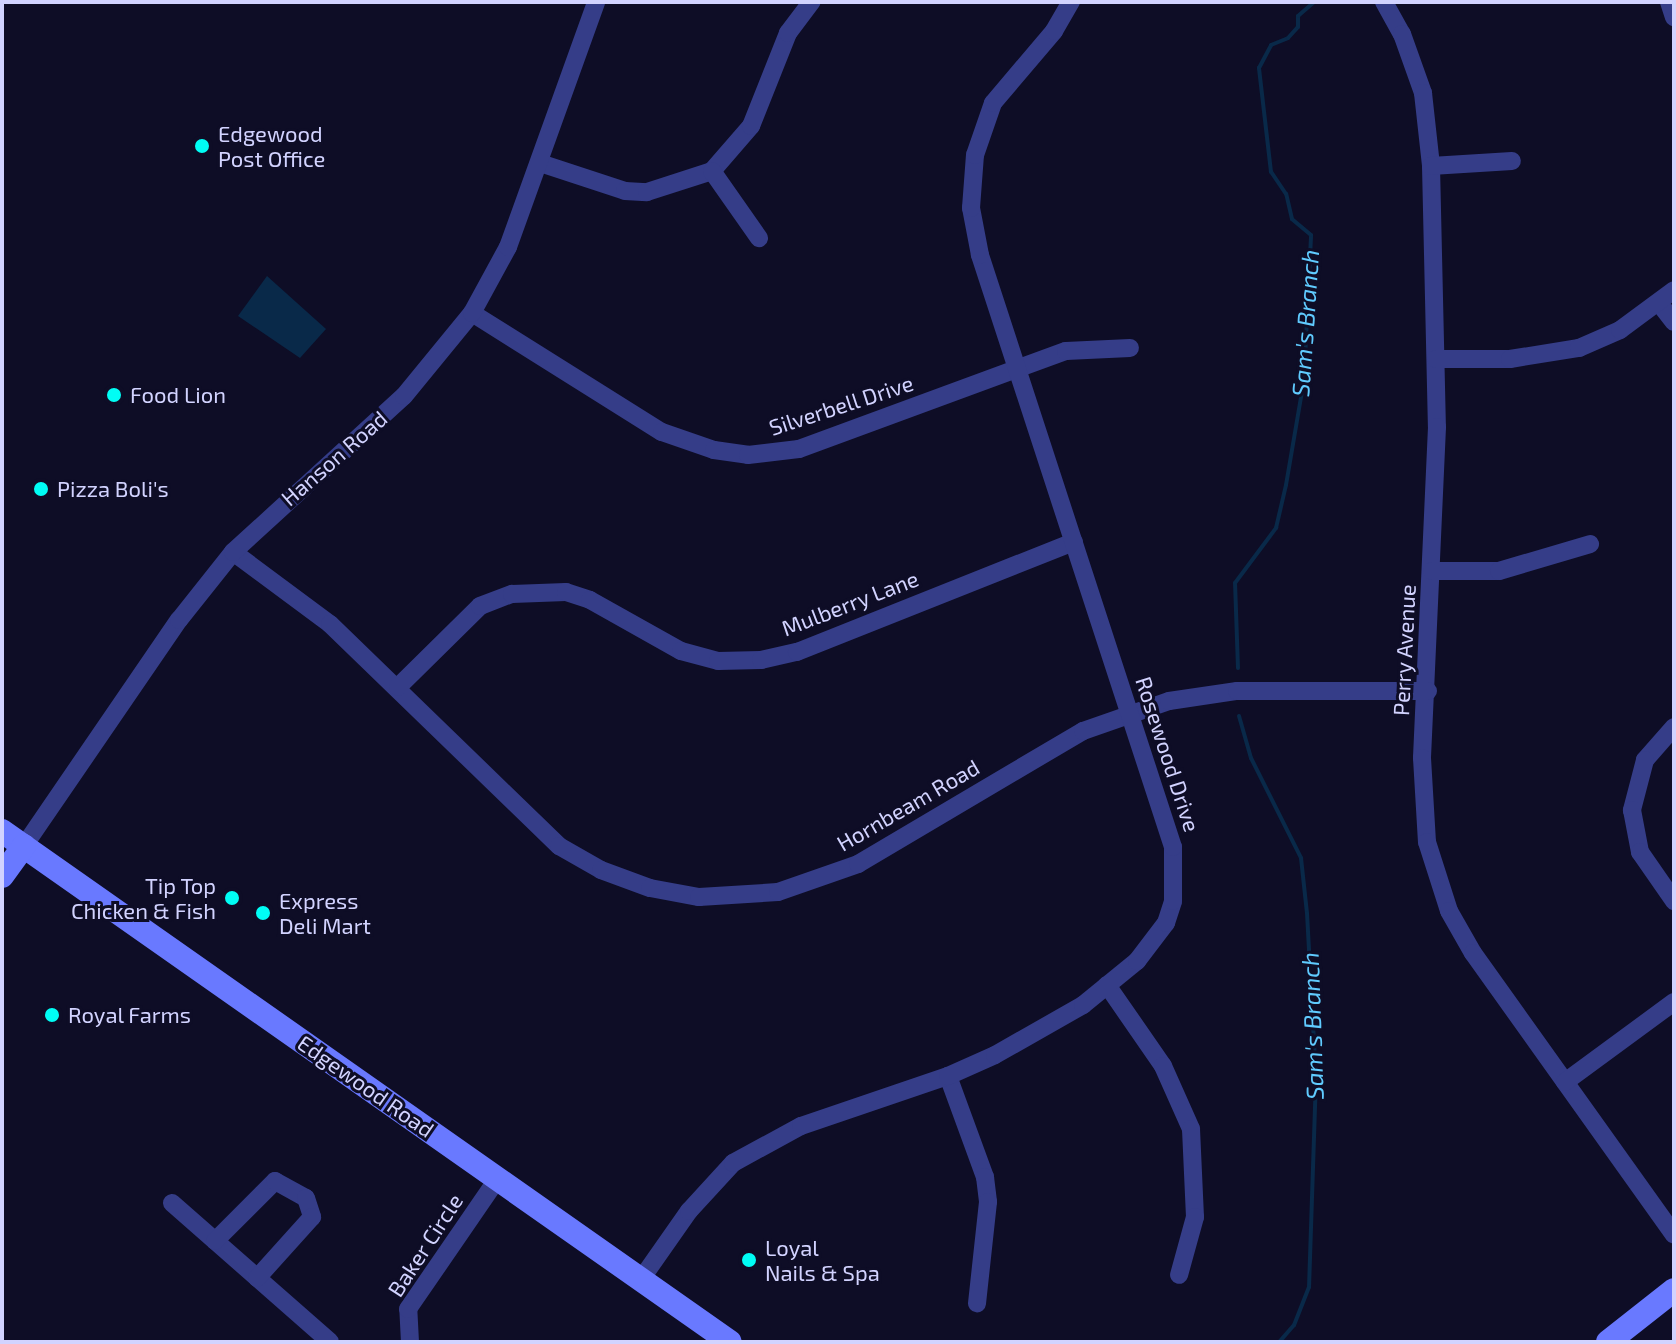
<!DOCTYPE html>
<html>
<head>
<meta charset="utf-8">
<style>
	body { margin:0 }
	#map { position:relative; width:1676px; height:1344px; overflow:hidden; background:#0e0d26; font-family:"Exo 2",sans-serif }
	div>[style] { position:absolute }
	.water>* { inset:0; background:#092949 }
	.stream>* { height:4px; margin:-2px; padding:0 2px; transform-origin:2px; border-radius:2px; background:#092949 }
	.street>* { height:18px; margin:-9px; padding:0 9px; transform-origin:9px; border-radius:9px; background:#353d88 }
	.secondary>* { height:24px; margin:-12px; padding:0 12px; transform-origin:12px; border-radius:12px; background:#6979ff }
	.dots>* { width:22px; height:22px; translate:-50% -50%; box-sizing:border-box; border:4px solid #0e0d26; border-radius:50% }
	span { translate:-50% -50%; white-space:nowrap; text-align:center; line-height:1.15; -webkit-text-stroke:6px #0e0d26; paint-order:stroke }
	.poi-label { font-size:22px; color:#d2d3ff }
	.left { translate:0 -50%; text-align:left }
	.right { translate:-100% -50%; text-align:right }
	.street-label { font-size:22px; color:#d2d3ff }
	.water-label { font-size:24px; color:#60cbff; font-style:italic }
	.frame { position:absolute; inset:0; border:4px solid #d2d3ff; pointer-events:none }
</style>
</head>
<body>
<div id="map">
	<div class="water">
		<i style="clip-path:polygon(267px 276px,326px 329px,300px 358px,238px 316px)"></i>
	</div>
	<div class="stream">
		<i style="left:1238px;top:668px;width:85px;rotate:-92deg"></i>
		<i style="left:1235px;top:583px;width:69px;rotate:-53.3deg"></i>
		<i style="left:1276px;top:528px;width:44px;rotate:-76.9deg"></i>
		<i style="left:1286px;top:485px;width:107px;rotate:-80.3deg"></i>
		<i style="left:1304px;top:380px;width:145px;rotate:-87.2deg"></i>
		<i style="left:1311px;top:235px;width:25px;rotate:-140deg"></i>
		<i style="left:1292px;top:219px;width:26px;rotate:-103deg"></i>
		<i style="left:1286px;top:194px;width:27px;rotate:-124deg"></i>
		<i style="left:1271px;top:172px;width:105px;rotate:-96.6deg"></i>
		<i style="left:1259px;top:68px;width:26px;rotate:-62deg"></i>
		<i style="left:1271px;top:45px;width:18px;rotate:-22deg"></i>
		<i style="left:1288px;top:38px;width:15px;rotate:-48deg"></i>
		<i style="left:1298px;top:27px;width:11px;rotate:-90deg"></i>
		<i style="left:1298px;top:16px;width:21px;rotate:-41deg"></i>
		<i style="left:1239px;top:716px;width:44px;rotate:74.1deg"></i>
		<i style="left:1251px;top:758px;width:112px;rotate:63.4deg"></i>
		<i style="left:1301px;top:858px;width:55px;rotate:83.8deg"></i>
		<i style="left:1307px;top:913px;width:164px;rotate:86.9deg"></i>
		<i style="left:1316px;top:1077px;width:210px;rotate:91.9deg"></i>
		<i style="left:1309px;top:1287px;width:41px;rotate:111.5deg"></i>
		<i style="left:1294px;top:1325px;width:23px;rotate:131deg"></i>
	</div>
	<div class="street">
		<i style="left:1384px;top:2px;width:37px;rotate:61deg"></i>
		<i style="left:1402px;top:34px;width:63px;rotate:70.4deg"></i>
		<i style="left:1423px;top:93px;width:73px;rotate:83.7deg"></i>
		<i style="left:1431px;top:166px;width:261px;rotate:88.7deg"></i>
		<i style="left:1437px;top:427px;width:331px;rotate:92.6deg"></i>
		<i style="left:1422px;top:758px;width:84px;rotate:86.6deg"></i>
		<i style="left:1427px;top:842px;width:72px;rotate:72.3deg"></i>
		<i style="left:1449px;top:911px;width:48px;rotate:60.3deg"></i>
		<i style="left:1473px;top:953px;width:346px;rotate:54.5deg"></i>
		<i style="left:1669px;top:2px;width:16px;rotate:72deg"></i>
		<i style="left:540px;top:163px;width:89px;rotate:18.2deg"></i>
		<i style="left:625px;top:191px;width:22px;rotate:3deg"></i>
		<i style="left:647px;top:192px;width:68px;rotate:-17.9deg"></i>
		<i style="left:712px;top:171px;width:60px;rotate:-49.1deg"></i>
		<i style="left:751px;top:126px;width:100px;rotate:-68.3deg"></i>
		<i style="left:788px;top:33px;width:39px;rotate:-53deg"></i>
		<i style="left:1431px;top:166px;width:81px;rotate:-3.5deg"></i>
		<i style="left:712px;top:171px;width:82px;rotate:55deg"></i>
		<i style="left:1659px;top:303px;width:24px;rotate:52deg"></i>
		<i style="left:472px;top:313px;width:224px;rotate:32.1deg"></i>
		<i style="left:662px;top:432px;width:55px;rotate:19.1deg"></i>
		<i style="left:714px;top:450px;width:34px;rotate:8deg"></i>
		<i style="left:748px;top:455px;width:51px;rotate:-6.7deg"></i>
		<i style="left:799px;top:449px;width:284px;rotate:-20.2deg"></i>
		<i style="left:1066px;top:351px;width:64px;rotate:-2.7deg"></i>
		<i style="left:1436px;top:359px;width:74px"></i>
		<i style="left:1510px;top:359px;width:70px;rotate:-9.1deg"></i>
		<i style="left:1579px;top:348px;width:45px;rotate:-23.7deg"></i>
		<i style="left:1620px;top:330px;width:67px;rotate:-36.5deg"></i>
		<i style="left:233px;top:552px;width:121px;rotate:36.6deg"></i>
		<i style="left:330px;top:624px;width:319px;rotate:44.1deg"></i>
		<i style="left:559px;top:846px;width:48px;rotate:29.7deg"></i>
		<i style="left:601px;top:870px;width:52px;rotate:20.2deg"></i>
		<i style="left:650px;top:888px;width:50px;rotate:10.4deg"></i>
		<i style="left:699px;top:897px;width:79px;rotate:-3.6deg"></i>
		<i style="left:778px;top:892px;width:85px;rotate:-19.3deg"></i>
		<i style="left:858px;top:864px;width:261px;rotate:-30.6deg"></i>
		<i style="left:1083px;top:731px;width:91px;rotate:-19.2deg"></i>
		<i style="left:1169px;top:701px;width:69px;rotate:-8.4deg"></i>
		<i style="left:1237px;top:691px;width:191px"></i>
		<i style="left:1432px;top:571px;width:67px"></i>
		<i style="left:1499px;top:571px;width:95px;rotate:-16.5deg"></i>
		<i style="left:398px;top:687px;width:115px;rotate:-44.6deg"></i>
		<i style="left:480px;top:606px;width:34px;rotate:-21deg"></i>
		<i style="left:512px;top:594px;width:54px;rotate:-2.1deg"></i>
		<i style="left:566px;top:592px;width:25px;rotate:18deg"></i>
		<i style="left:590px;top:600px;width:104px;rotate:29.3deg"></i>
		<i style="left:681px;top:651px;width:38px;rotate:15deg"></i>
		<i style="left:718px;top:661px;width:43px;rotate:-1.3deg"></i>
		<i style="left:761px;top:660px;width:37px;rotate:-13deg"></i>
		<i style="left:797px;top:652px;width:298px;rotate:-21.7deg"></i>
		<i style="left:1674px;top:727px;width:44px;rotate:131.3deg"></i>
		<i style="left:1645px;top:760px;width:52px;rotate:104.6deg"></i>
		<i style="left:1632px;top:810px;width:43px;rotate:79.2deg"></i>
		<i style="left:1640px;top:852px;width:60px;rotate:55.2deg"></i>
		<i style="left:24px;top:846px;width:274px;rotate:-55.6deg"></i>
		<i style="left:179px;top:620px;width:87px;rotate:-51.5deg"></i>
		<i style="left:233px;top:552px;width:231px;rotate:-42.4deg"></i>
		<i style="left:404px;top:396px;width:107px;rotate:-50.7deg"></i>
		<i style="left:472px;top:313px;width:75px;rotate:-61.4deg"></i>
		<i style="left:508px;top:247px;width:260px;rotate:-70.2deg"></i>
		<i style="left:1107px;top:985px;width:98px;rotate:55.3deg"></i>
		<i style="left:1163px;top:1066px;width:69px;rotate:66deg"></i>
		<i style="left:1191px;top:1129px;width:88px;rotate:87.4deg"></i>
		<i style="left:1195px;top:1217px;width:60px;rotate:105.4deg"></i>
		<i style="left:948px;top:1076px;width:108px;rotate:69.9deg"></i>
		<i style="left:985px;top:1177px;width:25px;rotate:83deg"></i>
		<i style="left:988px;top:1202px;width:102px;rotate:96.2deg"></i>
		<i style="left:1565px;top:1082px;width:135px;rotate:-36.3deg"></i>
		<i style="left:172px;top:1203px;width:210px;rotate:41.3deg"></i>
		<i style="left:215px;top:1241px;width:85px;rotate:-45deg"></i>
		<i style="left:275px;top:1181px;width:35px;rotate:29deg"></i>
		<i style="left:306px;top:1198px;width:20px;rotate:72deg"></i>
		<i style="left:312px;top:1217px;width:82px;rotate:132deg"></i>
		<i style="left:642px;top:1278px;width:82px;rotate:-55deg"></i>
		<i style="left:689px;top:1211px;width:65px;rotate:-47.5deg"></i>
		<i style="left:733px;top:1163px;width:77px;rotate:-28.6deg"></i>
		<i style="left:801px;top:1126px;width:155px;rotate:-18.8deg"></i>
		<i style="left:948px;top:1076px;width:51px;rotate:-24.1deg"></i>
		<i style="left:995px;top:1055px;width:101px;rotate:-29.6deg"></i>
		<i style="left:1083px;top:1005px;width:70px;rotate:-39.2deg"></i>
		<i style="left:1137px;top:961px;width:48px;rotate:-52.7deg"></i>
		<i style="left:1166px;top:923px;width:23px;rotate:-72deg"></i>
		<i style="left:1173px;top:901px;width:54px;rotate:-90deg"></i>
		<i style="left:1173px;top:847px;width:623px;rotate:-108.06deg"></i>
		<i style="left:980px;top:255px;width:48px;rotate:-100.8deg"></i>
		<i style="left:971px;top:208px;width:53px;rotate:-85.7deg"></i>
		<i style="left:975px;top:155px;width:55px;rotate:-70.9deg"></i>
		<i style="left:993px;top:103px;width:94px;rotate:-49.7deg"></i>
		<i style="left:1054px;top:31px;width:34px;rotate:-60deg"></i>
		<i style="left:410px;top:1342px;width:33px;rotate:-93deg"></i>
		<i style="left:408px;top:1309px;width:159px;rotate:-55.5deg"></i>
	</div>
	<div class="secondary">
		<i style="left:2px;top:831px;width:889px;rotate:35.07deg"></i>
		<i style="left:2px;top:876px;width:37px;rotate:-54deg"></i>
		<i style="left:1608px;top:1342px;width:84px;rotate:-38.2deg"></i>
	</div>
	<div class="dots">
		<i style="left:202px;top:146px;background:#00fdf5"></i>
		<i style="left:114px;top:395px;background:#00fdf5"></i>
		<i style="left:41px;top:489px;background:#00fdf5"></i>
		<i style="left:232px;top:898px;background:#00fdf5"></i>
		<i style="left:263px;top:913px;background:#00fdf5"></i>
		<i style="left:52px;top:1015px;background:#00fdf5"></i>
		<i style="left:749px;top:1260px;background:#00fdf5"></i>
	</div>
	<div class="poi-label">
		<span class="left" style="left:218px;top:146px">Edgewood<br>Post Office</span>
		<span class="left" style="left:130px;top:395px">Food Lion</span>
		<span class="left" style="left:57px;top:489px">Pizza Boli's</span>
		<span class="right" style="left:216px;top:898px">Tip Top<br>Chicken &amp; Fish</span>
		<span class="left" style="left:279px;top:913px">Express<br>Deli Mart</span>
		<span class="left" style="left:68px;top:1015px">Royal Farms</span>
		<span class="left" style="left:765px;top:1260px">Loyal<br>Nails &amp; Spa</span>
	</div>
	<div class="street-label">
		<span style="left:841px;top:405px;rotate:-18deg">Silverbell Drive</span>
		<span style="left:334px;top:458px;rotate:-41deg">Hanson Road</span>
		<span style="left:850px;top:603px;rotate:-21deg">Mulberry Lane</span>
		<span style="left:1404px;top:650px;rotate:-87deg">Perry Avenue</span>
		<span style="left:1168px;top:754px;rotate:72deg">Rosewood Drive</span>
		<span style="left:908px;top:805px;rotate:-30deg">Hornbeam Road</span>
		<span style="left:366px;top:1086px;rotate:35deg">Edgewood Road</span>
		<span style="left:425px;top:1245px;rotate:-57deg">Baker Circle</span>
	</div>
	<div class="water-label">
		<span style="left:1305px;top:323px;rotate:-86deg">Sam's Branch</span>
		<span style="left:1312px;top:1026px;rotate:-92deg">Sam's Branch</span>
	</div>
	<div class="frame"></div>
</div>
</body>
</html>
